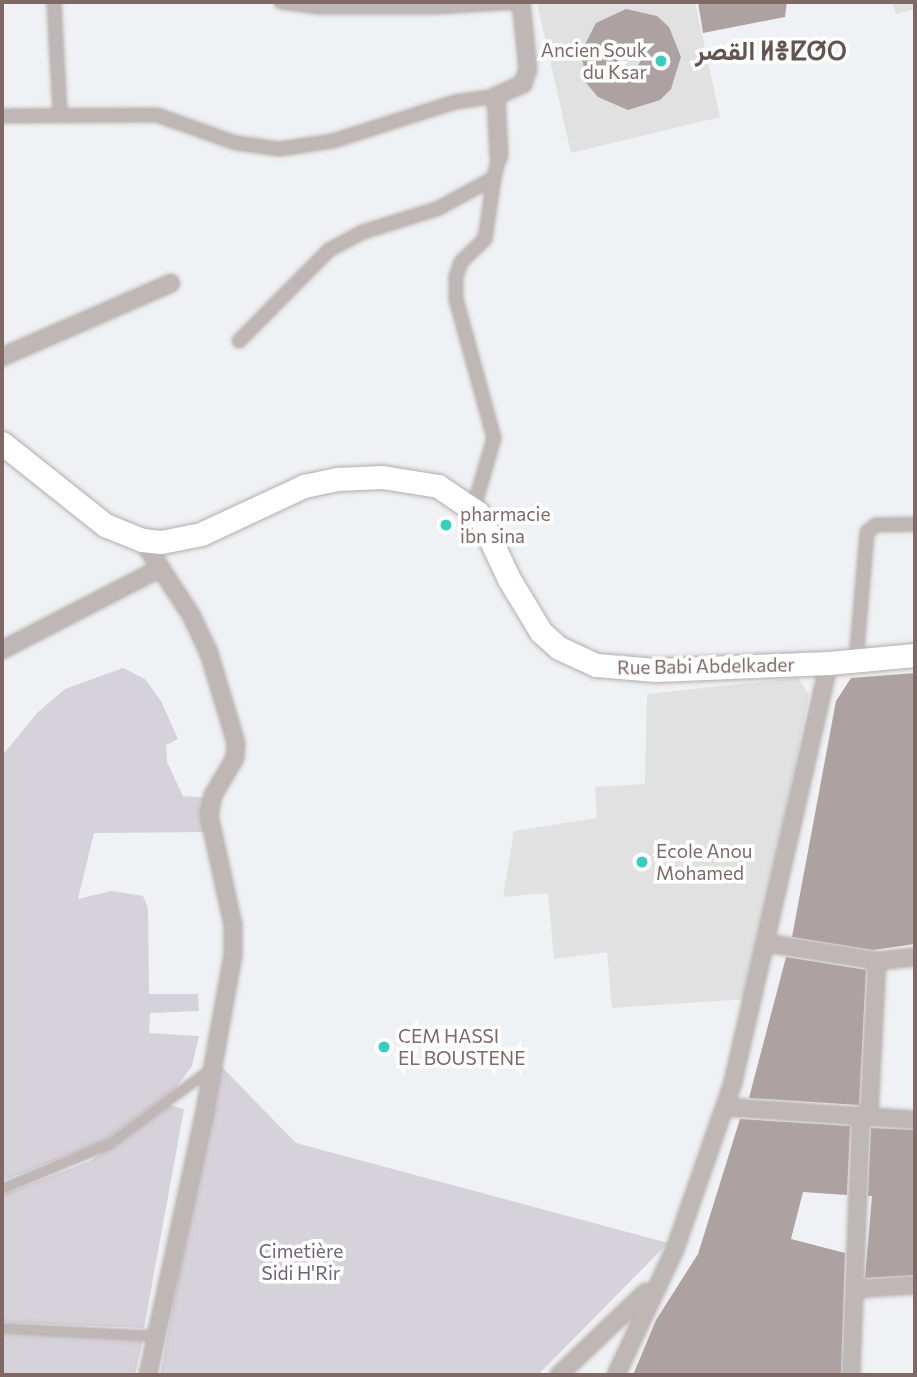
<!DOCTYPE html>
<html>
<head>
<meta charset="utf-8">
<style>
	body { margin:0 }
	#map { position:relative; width:917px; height:1377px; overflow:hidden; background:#f0f1f4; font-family:Commissioner,Vazirmatn,"Noto Sans Tifinagh",sans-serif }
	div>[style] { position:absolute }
	.built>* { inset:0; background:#e1e1e1 }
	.green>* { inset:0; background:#d5d2da }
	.building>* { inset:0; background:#ada2a1 }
	.roads { filter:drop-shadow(0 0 2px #b5adab) drop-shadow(0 0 2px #b5adab) }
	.service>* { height:8px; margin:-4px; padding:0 4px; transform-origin:4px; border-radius:4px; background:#beb7b6 }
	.pedestrian>* { height:12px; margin:-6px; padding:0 6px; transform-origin:6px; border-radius:6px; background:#beb7b6 }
	.minor>* { height:16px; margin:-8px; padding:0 8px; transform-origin:8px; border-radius:8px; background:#beb7b6 }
	.secondary>* { height:23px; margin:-11.5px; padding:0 11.5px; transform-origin:11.5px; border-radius:11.5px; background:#fff }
	.dots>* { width:19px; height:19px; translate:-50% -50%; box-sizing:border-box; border:4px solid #fff; border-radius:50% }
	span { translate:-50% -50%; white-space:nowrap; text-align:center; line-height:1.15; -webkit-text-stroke:7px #fff; paint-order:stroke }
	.poi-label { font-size:19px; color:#7e6966 }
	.right { translate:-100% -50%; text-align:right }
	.left { translate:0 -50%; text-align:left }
	.street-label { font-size:19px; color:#7e6966 }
	.park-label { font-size:19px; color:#6d6476 }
	.district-label { font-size:26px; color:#645553; font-weight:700 }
	.frame { position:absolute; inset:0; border:4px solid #7e6966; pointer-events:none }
</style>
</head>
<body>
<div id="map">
	<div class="built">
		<i style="clip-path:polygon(695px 2px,720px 117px,571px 153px,537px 3px)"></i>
		<i style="clip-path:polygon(892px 2px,915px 2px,915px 9px,896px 14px)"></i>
		<i style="clip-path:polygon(798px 678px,809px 695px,747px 999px,612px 1008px,607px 952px,554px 959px,548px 893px,503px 897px,514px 831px,597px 818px,595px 787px,645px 784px,647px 694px)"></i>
	</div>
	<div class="green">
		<i style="clip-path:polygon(123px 668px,145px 679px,161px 701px,178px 739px,166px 745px,167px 762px,183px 796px,212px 798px,204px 832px,94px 833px,78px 899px,111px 891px,143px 896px,148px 908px,149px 994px,198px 994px,199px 1011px,150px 1013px,149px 1033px,199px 1036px,192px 1066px,176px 1088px,102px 1142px,2px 1181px,2px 756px,37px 713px,65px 689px)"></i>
		<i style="clip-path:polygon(219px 1064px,296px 1143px,668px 1243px,538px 1375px,160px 1375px)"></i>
		<i style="clip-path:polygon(170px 1105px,184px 1109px,144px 1328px,2px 1322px,2px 1195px,90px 1161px)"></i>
		<i style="clip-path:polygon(2px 1333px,75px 1333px,143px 1340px,135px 1375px,2px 1375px)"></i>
	</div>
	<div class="building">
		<i style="clip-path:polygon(698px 2px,787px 2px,785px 17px,703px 33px)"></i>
		<i style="clip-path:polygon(evenodd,626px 9px,657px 16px,669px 27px,681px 57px,671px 89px,660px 100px,628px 110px,598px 97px,587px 84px,581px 52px,596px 23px,626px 9px,623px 46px,639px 48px,642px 58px,635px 71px,621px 70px,616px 55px,623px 46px)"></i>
		<i style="clip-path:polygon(915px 673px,915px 944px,873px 950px,792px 937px,836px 701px,851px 678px)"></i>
		<i style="clip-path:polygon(786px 957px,866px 970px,859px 1105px,749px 1098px)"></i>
		<i style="clip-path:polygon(740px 1119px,850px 1126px,847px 1195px,803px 1192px,791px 1239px,845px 1253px,841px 1375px,633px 1375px,656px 1320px,698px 1254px)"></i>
		<i style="clip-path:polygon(871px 1128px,915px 1130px,915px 1275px,865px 1278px,872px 1196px,868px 1196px)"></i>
	</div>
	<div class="roads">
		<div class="service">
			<i style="left:2px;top:1189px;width:116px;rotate:-22.8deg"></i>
			<i style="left:109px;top:1144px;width:127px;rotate:-36.3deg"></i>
			<i style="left:2px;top:1328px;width:155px;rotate:3deg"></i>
		</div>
		<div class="pedestrian">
			<i style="left:54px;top:2px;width:110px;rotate:86.9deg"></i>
			<i style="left:281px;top:2px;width:37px;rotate:8deg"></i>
			<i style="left:318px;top:7px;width:118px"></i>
			<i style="left:436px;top:7px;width:83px;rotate:-3.4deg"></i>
			<i style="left:2px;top:116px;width:155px;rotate:-0.4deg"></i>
			<i style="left:157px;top:115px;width:84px;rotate:19.5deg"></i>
			<i style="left:236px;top:143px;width:44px;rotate:7.8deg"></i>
			<i style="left:280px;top:149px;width:54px;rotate:-8.6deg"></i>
			<i style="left:333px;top:141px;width:128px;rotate:-17.7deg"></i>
			<i style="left:455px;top:102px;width:41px;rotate:-8.3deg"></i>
			<i style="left:239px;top:341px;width:128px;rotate:-45.3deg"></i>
			<i style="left:329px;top:250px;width:38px;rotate:-28deg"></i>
			<i style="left:363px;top:232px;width:77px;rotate:-17.3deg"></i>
			<i style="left:437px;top:209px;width:65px;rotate:-28.5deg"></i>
			<i style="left:494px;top:178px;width:23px;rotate:-77deg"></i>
			<i style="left:474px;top:507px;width:72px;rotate:-73.8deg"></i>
			<i style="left:494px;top:438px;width:144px;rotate:-105.3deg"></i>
			<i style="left:456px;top:299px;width:22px;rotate:-90deg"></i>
			<i style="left:456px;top:277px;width:16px;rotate:-72deg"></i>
			<i style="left:461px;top:262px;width:33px;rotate:-44deg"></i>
			<i style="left:485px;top:239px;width:62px;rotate:-81.6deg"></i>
			<i style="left:856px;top:661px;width:129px;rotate:-85.1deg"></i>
			<i style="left:867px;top:532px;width:11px;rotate:-38deg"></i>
			<i style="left:876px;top:525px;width:39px;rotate:-1deg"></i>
		</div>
		<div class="minor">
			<i style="left:499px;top:156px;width:60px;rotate:-92.9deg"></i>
			<i style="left:496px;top:96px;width:30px;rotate:-24deg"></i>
			<i style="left:523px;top:84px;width:16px;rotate:-72deg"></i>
			<i style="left:528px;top:69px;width:67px;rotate:-96deg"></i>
			<i style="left:2px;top:357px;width:184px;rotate:-23.6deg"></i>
			<i style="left:142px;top:540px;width:90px;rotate:56.8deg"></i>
			<i style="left:191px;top:615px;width:42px;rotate:64.7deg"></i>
			<i style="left:209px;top:653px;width:94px;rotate:73.3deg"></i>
			<i style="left:236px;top:743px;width:15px;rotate:94deg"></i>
			<i style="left:235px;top:758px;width:43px;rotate:120.7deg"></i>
			<i style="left:213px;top:795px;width:20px;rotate:101deg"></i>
			<i style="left:209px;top:815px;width:113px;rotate:77.7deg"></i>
			<i style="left:233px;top:925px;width:30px;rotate:90deg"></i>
			<i style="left:233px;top:955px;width:158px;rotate:100.2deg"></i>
			<i style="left:205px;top:1111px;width:270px;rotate:102.2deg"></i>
			<i style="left:2px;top:650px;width:179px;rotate:-27.3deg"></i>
			<i style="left:766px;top:943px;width:112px;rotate:9.2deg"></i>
			<i style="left:877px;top:961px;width:155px;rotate:93deg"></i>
			<i style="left:877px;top:961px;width:38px;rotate:-6deg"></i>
			<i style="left:725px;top:1107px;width:190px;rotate:3.9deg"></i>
			<i style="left:856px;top:1289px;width:59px;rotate:-3.9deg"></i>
			<i style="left:559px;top:1375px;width:120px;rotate:-43.7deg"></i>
			<i style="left:616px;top:1375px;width:139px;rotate:-64.9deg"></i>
			<i style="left:675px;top:1249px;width:177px;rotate:-70.8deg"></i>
			<i style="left:733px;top:1082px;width:430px;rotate:-77.1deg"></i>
			<i style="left:851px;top:1375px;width:260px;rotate:-87.8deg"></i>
		</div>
		<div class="secondary">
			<i style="left:2px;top:443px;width:132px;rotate:38.5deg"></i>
			<i style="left:105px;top:525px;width:40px;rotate:22deg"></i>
			<i style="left:142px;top:540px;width:19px;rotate:6deg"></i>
			<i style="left:161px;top:542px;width:41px;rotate:-11.3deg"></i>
			<i style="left:201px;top:534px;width:114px;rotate:-25deg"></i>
			<i style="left:304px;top:486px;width:34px;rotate:-12deg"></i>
			<i style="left:337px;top:479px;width:45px;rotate:-2.5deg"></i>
			<i style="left:382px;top:477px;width:57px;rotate:9.1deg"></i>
			<i style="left:438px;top:486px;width:48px;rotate:34deg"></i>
			<i style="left:478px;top:513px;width:73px;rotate:64.8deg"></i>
			<i style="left:509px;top:579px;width:62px;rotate:58.9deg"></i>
			<i style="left:541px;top:632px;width:24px;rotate:42deg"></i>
			<i style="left:559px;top:648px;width:41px;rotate:24.7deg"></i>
			<i style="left:596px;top:665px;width:60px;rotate:4.8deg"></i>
			<i style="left:656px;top:670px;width:173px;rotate:-2.3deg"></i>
			<i style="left:829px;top:663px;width:86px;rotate:-5.3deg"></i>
		</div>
	</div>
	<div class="dots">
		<i style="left:661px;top:61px;background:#37cdbf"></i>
		<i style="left:446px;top:525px;background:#37cdbf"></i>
		<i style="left:642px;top:862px;background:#37cdbf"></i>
		<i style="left:384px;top:1047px;background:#37cdbf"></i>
	</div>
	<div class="poi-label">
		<span class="right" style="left:647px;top:61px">Ancien Souk<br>du Ksar</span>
		<span class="left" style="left:460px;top:525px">pharmacie<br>ibn sina</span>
		<span class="left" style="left:656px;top:862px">Ecole Anou<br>Mohamed</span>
		<span class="left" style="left:398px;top:1047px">CEM HASSI<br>EL BOUSTENE</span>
	</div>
	<div class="street-label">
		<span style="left:706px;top:666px;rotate:-1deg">Rue Babi Abdelkader</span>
	</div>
	<div class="park-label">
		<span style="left:301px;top:1262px">Cimetière<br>Sidi H'Rir</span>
	</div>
	<div class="district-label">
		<span style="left:771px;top:50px">القصر ⵍⴻⵇⵚⵔ</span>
	</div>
	<div class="frame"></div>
</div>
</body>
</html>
